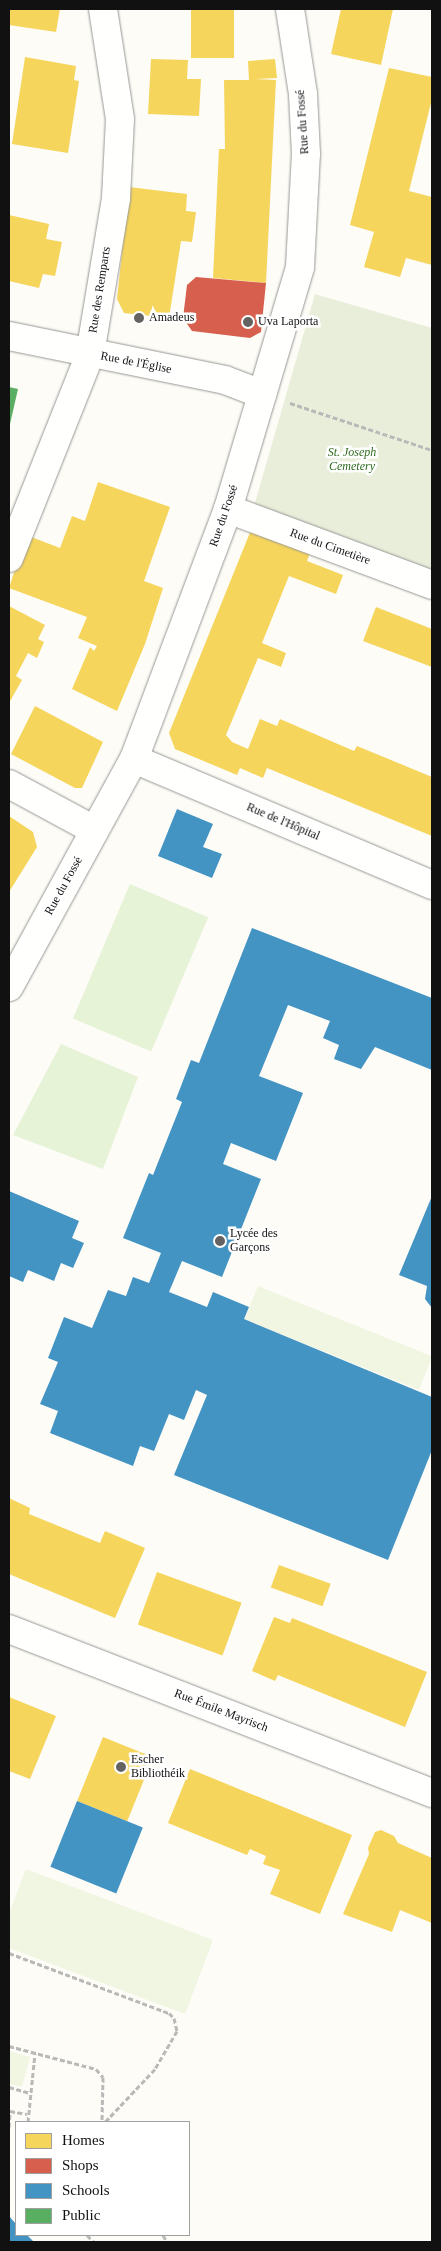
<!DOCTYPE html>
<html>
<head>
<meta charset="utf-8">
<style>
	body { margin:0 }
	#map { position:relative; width:441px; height:2251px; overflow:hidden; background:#fdfcf7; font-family:"Times New Roman",serif }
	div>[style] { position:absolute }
	.green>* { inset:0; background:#e7f3d7; transform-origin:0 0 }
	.cemetery>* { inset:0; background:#e9eedb }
	.pitch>* { inset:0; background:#f0f6e1; transform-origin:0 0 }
	.homes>* { inset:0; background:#f6d55c; transform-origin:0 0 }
	.shops>* { inset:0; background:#d6604d }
	.schools>* { inset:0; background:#4393c3; transform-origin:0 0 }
	.public>* { inset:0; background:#5aae61 }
	.path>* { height:3px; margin-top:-1.5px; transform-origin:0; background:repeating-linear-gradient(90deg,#b9b9b8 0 5px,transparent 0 7.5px) }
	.roads { filter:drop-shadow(0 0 1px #979795) drop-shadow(0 0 1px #979795) }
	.street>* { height:28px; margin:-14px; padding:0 14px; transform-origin:14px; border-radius:14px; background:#fffffe }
	.dots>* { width:14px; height:14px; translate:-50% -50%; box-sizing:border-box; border:2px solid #fff; border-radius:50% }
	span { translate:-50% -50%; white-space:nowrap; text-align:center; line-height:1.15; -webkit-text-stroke:5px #fff; paint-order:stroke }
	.street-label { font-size:12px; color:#111 }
	.poi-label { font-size:12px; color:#111 }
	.left { translate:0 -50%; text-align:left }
	.park-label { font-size:12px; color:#2f6b1f; font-style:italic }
	.frame { position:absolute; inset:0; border:10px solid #111; pointer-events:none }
	.legend { position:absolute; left:15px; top:2121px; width:175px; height:115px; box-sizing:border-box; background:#fff; border:1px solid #a0a0a0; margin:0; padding:6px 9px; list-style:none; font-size:15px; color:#111 }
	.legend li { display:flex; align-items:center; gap:10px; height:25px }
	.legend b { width:25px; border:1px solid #a0a0a0 }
</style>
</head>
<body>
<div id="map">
	<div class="green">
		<i style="left:130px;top:884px;width:85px;height:146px;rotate:23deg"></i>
		<i style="clip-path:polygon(61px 1044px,138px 1077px,103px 1169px,13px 1135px)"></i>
	</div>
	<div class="cemetery">
		<i style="clip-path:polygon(315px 294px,432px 328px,432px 574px,253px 510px)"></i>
	</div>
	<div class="pitch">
		<i style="left:258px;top:1286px;width:188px;height:36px;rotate:22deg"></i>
		<i style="clip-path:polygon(26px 1869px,213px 1940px,185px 2014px,9px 1948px,9px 1914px)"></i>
		<i style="clip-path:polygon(9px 2051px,30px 2057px,22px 2087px,9px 2084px)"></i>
	</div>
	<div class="homes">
		<i style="clip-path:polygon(9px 9px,60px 9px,56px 32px,9px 25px)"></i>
		<i style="left:191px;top:9px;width:43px;height:49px"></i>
		<i style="clip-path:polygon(341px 9px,393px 9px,381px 65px,331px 54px)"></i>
		<i style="clip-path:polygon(25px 57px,76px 66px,74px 80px,79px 81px,68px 153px,12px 144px)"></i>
		<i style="clip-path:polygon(151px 59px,188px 60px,187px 79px,201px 79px,199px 116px,148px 114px)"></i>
		<i style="clip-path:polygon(275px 59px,277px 78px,255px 79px,276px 80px,266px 283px,213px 278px,219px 149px,225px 149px,224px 80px,249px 80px,248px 61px)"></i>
		<i style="clip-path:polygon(389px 68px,432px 77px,432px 99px,409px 191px,432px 197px,432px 265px,406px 258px,400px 277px,364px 267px,374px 232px,350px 225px)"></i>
		<i style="clip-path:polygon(129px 187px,187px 194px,186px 211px,196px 212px,192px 242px,181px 241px,169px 318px,124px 313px,117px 299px)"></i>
		<i style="clip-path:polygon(9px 215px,49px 224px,46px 239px,62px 242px,55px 276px,43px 274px,39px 288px,9px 281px)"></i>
		<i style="clip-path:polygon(98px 482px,170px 507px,144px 581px,163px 588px,145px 644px,117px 711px,72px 689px,90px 647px,94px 651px,97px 646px,78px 638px,87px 617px,9px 588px,26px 535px,60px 548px,72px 516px,85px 521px)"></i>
		<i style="clip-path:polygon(251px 530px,310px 553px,307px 561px,343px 575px,336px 594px,289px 576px,262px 643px,286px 653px,281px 667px,258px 658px,226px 735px,232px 742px,248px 749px,260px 719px,277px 726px,280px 719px,354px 751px,357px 746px,432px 777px,432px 836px,267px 768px,263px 778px,240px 768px,237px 775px,175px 749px,169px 733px)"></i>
		<i style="clip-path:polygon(9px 606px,45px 625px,38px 639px,44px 642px,37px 658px,28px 653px,16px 676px,22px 680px,9px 703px)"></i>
		<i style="clip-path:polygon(376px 607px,432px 629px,432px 667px,363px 641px)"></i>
		<i style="clip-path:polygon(35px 706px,103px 742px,82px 788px,75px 788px,11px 754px)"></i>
		<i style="clip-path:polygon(9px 816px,33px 832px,37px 847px,9px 892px)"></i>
		<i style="clip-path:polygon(9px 1498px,30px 1508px,29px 1514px,100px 1543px,105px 1531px,145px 1548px,115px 1618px,9px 1574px)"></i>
		<i style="left:279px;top:1565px;width:55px;height:24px;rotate:20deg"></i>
		<i style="left:157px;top:1572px;width:90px;height:56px;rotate:20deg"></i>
		<i style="clip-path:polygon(274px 1617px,290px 1623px,292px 1618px,427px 1672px,405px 1727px,278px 1675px,275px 1681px,252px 1671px)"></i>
		<i style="clip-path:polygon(9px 1697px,56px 1716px,30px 1779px,9px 1771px)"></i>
		<i style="left:103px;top:1737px;width:54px;height:69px;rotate:22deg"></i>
		<i style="clip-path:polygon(190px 1769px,352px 1835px,320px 1914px,270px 1894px,280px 1870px,263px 1864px,266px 1856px,250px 1849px,247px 1855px,168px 1823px)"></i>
		<i style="clip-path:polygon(381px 1830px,394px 1836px,398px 1843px,432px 1858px,432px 1923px,400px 1910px,392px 1932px,343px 1914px,369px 1854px,368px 1848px,375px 1832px)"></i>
	</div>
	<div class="shops">
		<i style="clip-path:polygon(196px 277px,266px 283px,261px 332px,250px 338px,192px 331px,183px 318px,187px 285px)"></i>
	</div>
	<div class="schools">
		<i style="clip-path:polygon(177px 809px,213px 824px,203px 847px,222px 854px,212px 878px,158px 856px)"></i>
		<i style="clip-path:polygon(252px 928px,432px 998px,432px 1070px,375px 1047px,361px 1069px,334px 1059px,339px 1045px,323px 1038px,330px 1021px,288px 1005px,259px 1076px,303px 1093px,276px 1161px,231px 1143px,223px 1164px,261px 1179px,222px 1277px,182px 1261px,169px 1292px,207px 1307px,213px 1292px,249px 1307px,244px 1319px,432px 1397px,432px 1450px,388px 1560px,174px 1475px,207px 1395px,196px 1390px,184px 1420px,169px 1414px,154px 1451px,140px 1446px,133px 1466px,50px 1433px,58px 1411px,40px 1404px,58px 1362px,48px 1358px,64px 1317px,92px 1328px,108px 1290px,126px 1296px,133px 1277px,149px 1283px,161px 1253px,123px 1238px,149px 1173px,153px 1175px,182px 1102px,176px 1099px,191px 1060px,199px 1063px)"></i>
		<i style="clip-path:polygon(9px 1191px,79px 1221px,72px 1238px,84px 1243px,73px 1268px,61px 1263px,54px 1281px,28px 1270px,23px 1282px,9px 1276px)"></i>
		<i style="clip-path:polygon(432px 1196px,432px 1308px,425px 1299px,427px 1286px,399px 1275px)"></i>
		<i style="left:77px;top:1801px;width:71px;height:71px;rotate:22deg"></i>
		<i style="clip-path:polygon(9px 2216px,16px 2224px,16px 2235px,27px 2235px,34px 2242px,9px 2242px)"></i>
	</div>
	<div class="public">
		<i style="clip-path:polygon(9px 387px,18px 389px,10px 424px,9px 424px)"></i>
	</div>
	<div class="path">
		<i style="left:290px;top:403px;width:150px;rotate:18.3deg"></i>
		<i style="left:9px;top:1953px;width:171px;rotate:20.6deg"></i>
		<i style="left:169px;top:2013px;width:7px;rotate:45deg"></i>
		<i style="left:174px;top:2018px;width:13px;rotate:77deg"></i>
		<i style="left:177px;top:2031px;width:44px;rotate:120.1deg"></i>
		<i style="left:155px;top:2069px;width:73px;rotate:133.3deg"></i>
		<i style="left:9px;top:2046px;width:90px;rotate:14.8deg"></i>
		<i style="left:96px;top:2069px;width:11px;rotate:49deg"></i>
		<i style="left:103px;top:2077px;width:45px;rotate:91.3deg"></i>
		<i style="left:9px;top:2087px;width:22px;rotate:16deg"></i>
		<i style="left:28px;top:2122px;width:69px;rotate:-84.2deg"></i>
		<i style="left:9px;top:2127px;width:16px;rotate:-86deg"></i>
		<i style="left:10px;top:2111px;width:17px;rotate:10deg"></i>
		<i style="left:87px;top:2235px;width:10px;rotate:45deg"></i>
		<i style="left:163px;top:2235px;width:8px;rotate:60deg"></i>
	</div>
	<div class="roads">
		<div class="street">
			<i style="left:9px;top:336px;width:220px;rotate:11.5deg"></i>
			<i style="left:225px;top:380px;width:40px;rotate:21deg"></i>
			<i style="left:228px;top:509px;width:218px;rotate:20.4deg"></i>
			<i style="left:9px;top:558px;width:219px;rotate:-68.3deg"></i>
			<i style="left:90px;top:354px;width:158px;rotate:-80.5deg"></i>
			<i style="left:116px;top:198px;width:79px;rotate:-87.1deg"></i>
			<i style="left:120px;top:119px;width:111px;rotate:-98.8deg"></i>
			<i style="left:134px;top:759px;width:324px;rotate:22.9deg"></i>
			<i style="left:9px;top:784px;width:97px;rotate:28.4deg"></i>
			<i style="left:9px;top:987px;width:260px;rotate:-61.3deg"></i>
			<i style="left:134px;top:759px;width:267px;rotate:-69.4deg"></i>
			<i style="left:228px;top:509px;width:252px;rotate:-73.4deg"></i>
			<i style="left:300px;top:267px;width:113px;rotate:-87deg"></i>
			<i style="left:306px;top:154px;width:60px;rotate:-92.9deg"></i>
			<i style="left:303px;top:94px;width:86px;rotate:-98.7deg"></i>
			<i style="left:9px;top:1629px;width:454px;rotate:21.2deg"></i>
		</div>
	</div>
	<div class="dots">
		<i style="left:139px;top:318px;background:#646362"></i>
		<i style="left:248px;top:322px;background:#646362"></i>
		<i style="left:220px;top:1241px;background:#646362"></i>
		<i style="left:121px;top:1767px;background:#646362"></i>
	</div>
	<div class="street-label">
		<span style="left:303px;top:122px;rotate:-94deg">Rue du Fossé</span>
		<span style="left:100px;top:290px;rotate:-81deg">Rue des Remparts</span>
		<span style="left:136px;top:363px;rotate:11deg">Rue de l'Église</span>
		<span style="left:224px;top:516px;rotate:-71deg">Rue du Fossé</span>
		<span style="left:330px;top:547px;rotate:20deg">Rue du Cimetière</span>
		<span style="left:283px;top:822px;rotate:23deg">Rue de l'Hôpital</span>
		<span style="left:64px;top:886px;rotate:-61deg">Rue du Fossé</span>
		<span style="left:221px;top:1711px;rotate:21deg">Rue Émile Mayrisch</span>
	</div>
	<div class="poi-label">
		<span class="left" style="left:149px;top:318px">Amadeus</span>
		<span class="left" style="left:258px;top:322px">Uva Laporta</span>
		<span class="left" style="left:230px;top:1241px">Lycée des<br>Garçons</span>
		<span class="left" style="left:131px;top:1767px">Escher<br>Bibliothéik</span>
	</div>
	<div class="park-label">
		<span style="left:352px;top:460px">St. Joseph<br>Cemetery</span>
	</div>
	<div class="frame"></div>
	<ul class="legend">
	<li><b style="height:14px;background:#f6d55c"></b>Homes</li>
	<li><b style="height:14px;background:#d6604d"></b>Shops</li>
	<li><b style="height:14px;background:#4393c3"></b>Schools</li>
	<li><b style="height:14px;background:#5aae61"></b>Public</li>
	</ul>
</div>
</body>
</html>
